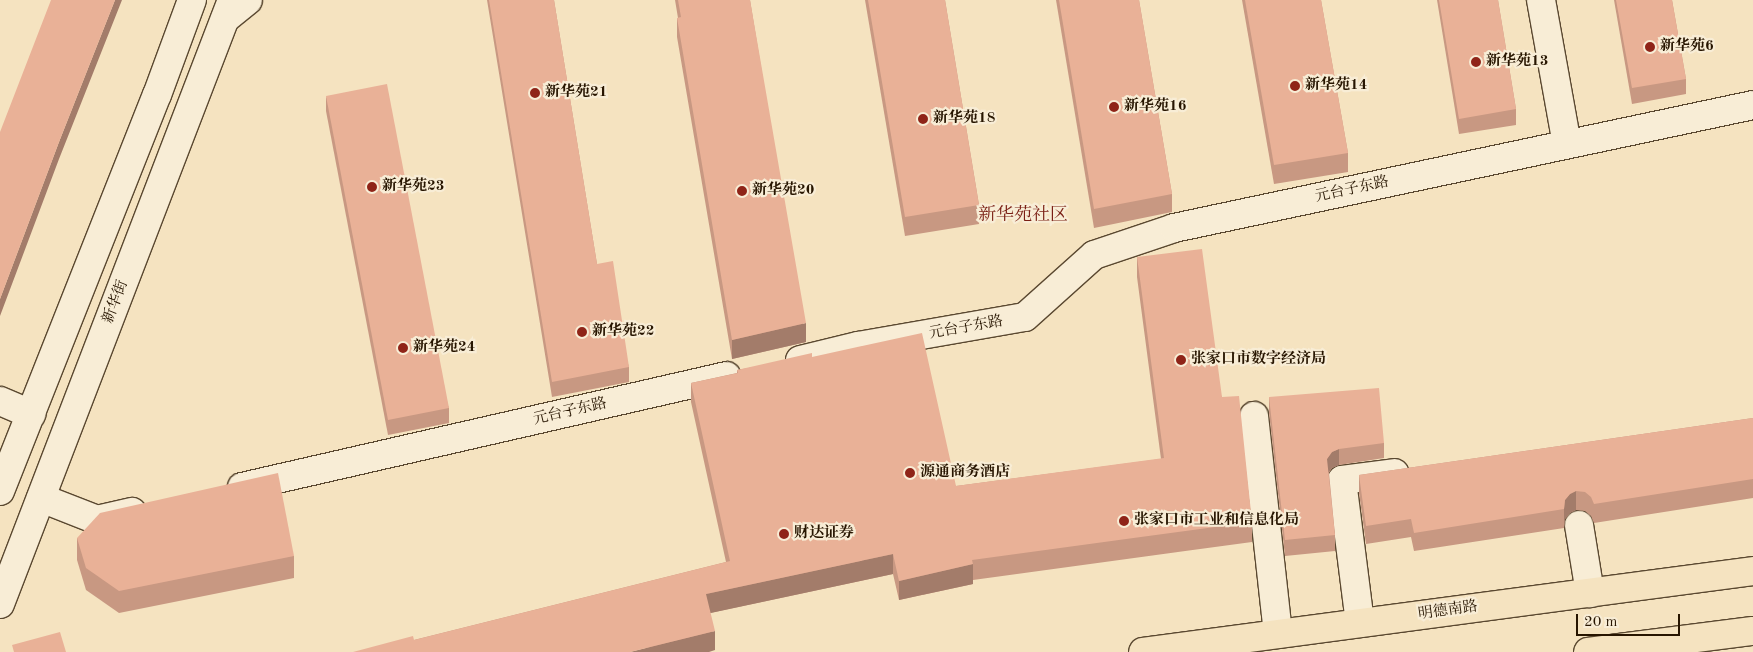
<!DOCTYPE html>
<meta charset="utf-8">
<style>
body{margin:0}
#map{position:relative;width:1753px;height:652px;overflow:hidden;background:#f5e3c0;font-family:"Old Standard TT","Noto Serif SC",serif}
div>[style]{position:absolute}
.roads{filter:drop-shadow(1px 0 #5a4830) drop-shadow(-1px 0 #5a4830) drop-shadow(0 1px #5a4830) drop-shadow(0 -1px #5a4830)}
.minor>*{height:28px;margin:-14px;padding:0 14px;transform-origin:14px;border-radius:14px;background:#f8edd6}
.tertiary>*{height:28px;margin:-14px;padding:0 14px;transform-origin:14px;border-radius:14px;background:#f8edd6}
.secondary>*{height:28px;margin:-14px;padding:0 14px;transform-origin:14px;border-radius:14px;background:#f8edd6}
.primary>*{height:28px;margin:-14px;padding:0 14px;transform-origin:14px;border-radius:14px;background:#f5e3c0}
.wall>*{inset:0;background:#c89882}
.shaded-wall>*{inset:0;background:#a37c6a}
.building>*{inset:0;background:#e9b197}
.dots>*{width:14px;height:14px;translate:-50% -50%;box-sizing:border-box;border:2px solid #f8edd6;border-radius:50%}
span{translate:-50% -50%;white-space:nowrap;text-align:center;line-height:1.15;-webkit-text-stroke:4.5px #f8edd6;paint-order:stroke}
.poi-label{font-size:15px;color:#271500;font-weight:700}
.left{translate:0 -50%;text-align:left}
.street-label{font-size:15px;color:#271500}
.quarter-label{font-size:18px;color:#7a1f14}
.scale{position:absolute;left:1576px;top:614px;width:104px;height:22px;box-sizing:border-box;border:2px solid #271500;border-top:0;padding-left:6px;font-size:15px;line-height:18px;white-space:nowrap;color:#271500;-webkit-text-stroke:4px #f8edd6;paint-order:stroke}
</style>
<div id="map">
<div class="roads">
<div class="minor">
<div style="left:1541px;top:0;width:146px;rotate:79.8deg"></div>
<div style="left:0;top:401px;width:34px;rotate:23deg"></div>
<div style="left:1254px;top:416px;width:219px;rotate:83.7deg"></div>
<div style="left:1579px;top:525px;width:69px;rotate:80.8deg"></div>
<div style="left:1360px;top:623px;width:144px;rotate:-97.2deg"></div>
<div style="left:1342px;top:480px;width:53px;rotate:-7.5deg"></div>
</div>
<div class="tertiary">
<div style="left:226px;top:18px;width:28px;rotate:-39deg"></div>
<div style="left:800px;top:360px;width:60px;rotate:-13.6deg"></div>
<div style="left:858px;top:346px;width:169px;rotate:-9.9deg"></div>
<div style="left:1025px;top:317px;width:93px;rotate:-41.9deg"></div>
<div style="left:1094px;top:255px;width:84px;rotate:-18.6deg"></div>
<div style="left:1174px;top:228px;width:592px;rotate:-11.99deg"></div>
<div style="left:242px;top:487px;width:497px;rotate:-12.9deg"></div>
<div style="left:41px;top:498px;width:60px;rotate:21.4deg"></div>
<div style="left:97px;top:520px;width:36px;rotate:-13deg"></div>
</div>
<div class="secondary">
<div style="left:0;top:491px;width:426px;rotate:-68.4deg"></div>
<div style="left:157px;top:95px;width:101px;rotate:-69.8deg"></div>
<div style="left:0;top:604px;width:647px;rotate:-68.99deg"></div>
</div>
<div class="primary">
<div style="left:1143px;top:652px;width:615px;rotate:-7.56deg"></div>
<div style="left:1588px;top:652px;width:166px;rotate:-7.3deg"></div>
</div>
</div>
<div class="wall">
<div style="clip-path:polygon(487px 0,554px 0,597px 264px,629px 367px,629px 382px,552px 397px)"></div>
<div style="clip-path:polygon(675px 0,750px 0,806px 342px,732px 359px,677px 37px,677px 18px,678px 18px)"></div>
<div style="clip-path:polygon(865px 0,945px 0,979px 205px,979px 224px,905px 236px)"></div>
<div style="clip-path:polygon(1056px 0,1139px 0,1172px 194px,1172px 212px,1094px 228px)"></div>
<div style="clip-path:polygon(1242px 0,1321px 0,1348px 153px,1348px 172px,1274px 184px)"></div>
<div style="clip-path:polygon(1437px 0,1498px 0,1516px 109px,1516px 125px,1459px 134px)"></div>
<div style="clip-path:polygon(1614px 0,1672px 0,1686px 79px,1686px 94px,1632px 104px)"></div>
<div style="clip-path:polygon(326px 96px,449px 408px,449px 423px,388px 435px,326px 111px)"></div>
<div style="clip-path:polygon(1137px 257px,1222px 397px,1252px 522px,1252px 542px,973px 580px,973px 584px,899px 600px,893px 574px,710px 613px,715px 650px,414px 640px,726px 562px,691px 402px,691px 383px,737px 373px,737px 370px,812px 357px,956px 486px,1161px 459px,1137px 277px)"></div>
<div style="clip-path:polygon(1269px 397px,1384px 443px,1384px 458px,1339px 465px,1332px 468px,1329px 473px,1335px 535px,1335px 551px,1285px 556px,1269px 413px)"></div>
<div style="clip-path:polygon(1753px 418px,1753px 498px,1594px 523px,1591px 516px,1585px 511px,1576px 510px,1570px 513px,1565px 519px,1564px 528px,1414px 551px,1411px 537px,1366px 544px,1359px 493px,1359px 475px)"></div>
<div style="clip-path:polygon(77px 538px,294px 556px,294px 578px,119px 613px,86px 590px,77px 560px)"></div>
</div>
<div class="shaded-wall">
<div style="clip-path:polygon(115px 0,122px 0,59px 159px,0 316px,0 299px,59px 142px)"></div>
<div style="clip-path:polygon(806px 323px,806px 342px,732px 359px,732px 340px)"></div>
<div style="clip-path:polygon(1339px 449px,1339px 465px,1332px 468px,1327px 474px,1327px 459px,1332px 452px)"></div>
<div style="clip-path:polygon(1576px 491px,1576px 510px,1570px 513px,1565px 519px,1564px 528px,1564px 509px,1565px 500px,1570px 494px)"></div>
<div style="clip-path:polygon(893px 554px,893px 574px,706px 614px,706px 594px)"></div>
<div style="clip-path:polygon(973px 564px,973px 584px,899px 600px,899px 581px)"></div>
<div style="clip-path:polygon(715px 631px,715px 650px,709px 652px,630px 652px)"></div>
</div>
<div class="building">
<div style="clip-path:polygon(51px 0,115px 0,59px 142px,0 299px,0 132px)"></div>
<div style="clip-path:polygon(489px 0,554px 0,597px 264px,613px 261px,629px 367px,552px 382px)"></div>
<div style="clip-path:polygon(678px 0,750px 0,806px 323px,732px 340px,677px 18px,681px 17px)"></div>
<div style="clip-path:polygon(868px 0,945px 0,979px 205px,905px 217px)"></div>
<div style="clip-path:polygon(1059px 0,1139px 0,1172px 194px,1094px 209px)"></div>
<div style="clip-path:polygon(1245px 0,1321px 0,1348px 153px,1274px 165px)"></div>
<div style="clip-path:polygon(1439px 0,1498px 0,1516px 109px,1459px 119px)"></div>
<div style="clip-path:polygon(1616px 0,1672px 0,1686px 79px,1632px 88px)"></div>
<div style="clip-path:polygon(387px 84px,449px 408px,388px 420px,326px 96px)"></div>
<div style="clip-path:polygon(1202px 249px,1222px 397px,1239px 396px,1252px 522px,972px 560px,973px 564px,899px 581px,893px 554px,706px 594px,715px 631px,630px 652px,353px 652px,413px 636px,414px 640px,730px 561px,691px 383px,738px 373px,737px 370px,812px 353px,812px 357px,922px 333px,956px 486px,1164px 458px,1137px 257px)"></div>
<div style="clip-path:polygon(1379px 388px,1384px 443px,1339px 449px,1332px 452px,1327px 459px,1335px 535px,1285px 540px,1269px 397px)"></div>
<div style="clip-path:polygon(1753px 418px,1753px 479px,1594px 504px,1591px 497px,1585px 492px,1576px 491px,1570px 494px,1565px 500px,1564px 509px,1414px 533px,1411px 519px,1366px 526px,1359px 475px)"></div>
<div style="clip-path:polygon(278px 473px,294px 556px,119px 591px,86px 568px,77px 538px,100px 513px)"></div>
<div style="clip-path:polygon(60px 632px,66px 652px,14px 652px,12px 645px)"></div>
</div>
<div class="dots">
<div style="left:1650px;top:47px;background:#8f2418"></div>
<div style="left:1476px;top:62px;background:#8f2418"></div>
<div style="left:1295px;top:86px;background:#8f2418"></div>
<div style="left:535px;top:93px;background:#8f2418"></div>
<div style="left:1114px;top:107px;background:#8f2418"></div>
<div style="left:923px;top:119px;background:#8f2418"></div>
<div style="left:372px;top:187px;background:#8f2418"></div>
<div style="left:742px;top:191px;background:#8f2418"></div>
<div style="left:582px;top:332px;background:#8f2418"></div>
<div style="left:403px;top:348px;background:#8f2418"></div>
<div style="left:1181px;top:360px;background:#8f2418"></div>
<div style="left:910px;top:473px;background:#8f2418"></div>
<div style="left:1124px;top:521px;background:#8f2418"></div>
<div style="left:784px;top:534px;background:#8f2418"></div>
</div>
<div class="poi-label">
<span class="left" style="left:1660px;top:47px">新华苑6</span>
<span class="left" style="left:1486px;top:62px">新华苑13</span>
<span class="left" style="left:1305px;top:86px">新华苑14</span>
<span class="left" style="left:545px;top:93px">新华苑21</span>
<span class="left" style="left:1124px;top:107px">新华苑16</span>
<span class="left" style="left:933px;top:119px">新华苑18</span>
<span class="left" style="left:382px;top:187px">新华苑23</span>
<span class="left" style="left:752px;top:191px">新华苑20</span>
<span class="left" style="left:592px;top:332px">新华苑22</span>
<span class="left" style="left:413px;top:348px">新华苑24</span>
<span class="left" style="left:1191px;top:360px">张家口市数字经济局</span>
<span class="left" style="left:920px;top:473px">源通商务酒店</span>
<span class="left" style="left:1134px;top:521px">张家口市工业和信息化局</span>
<span class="left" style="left:794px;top:534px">财达证券</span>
</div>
<div class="street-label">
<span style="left:1352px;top:190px;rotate:-12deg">元台子东路</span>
<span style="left:116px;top:302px;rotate:-69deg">新华街</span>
<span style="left:966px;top:328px;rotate:-10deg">元台子东路</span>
<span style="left:570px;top:412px;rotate:-13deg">元台子东路</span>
<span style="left:1448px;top:611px;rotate:-8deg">明德南路</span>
</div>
<div class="quarter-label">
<span style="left:1023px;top:215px">新华苑社区</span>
</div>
<div class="scale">20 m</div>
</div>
